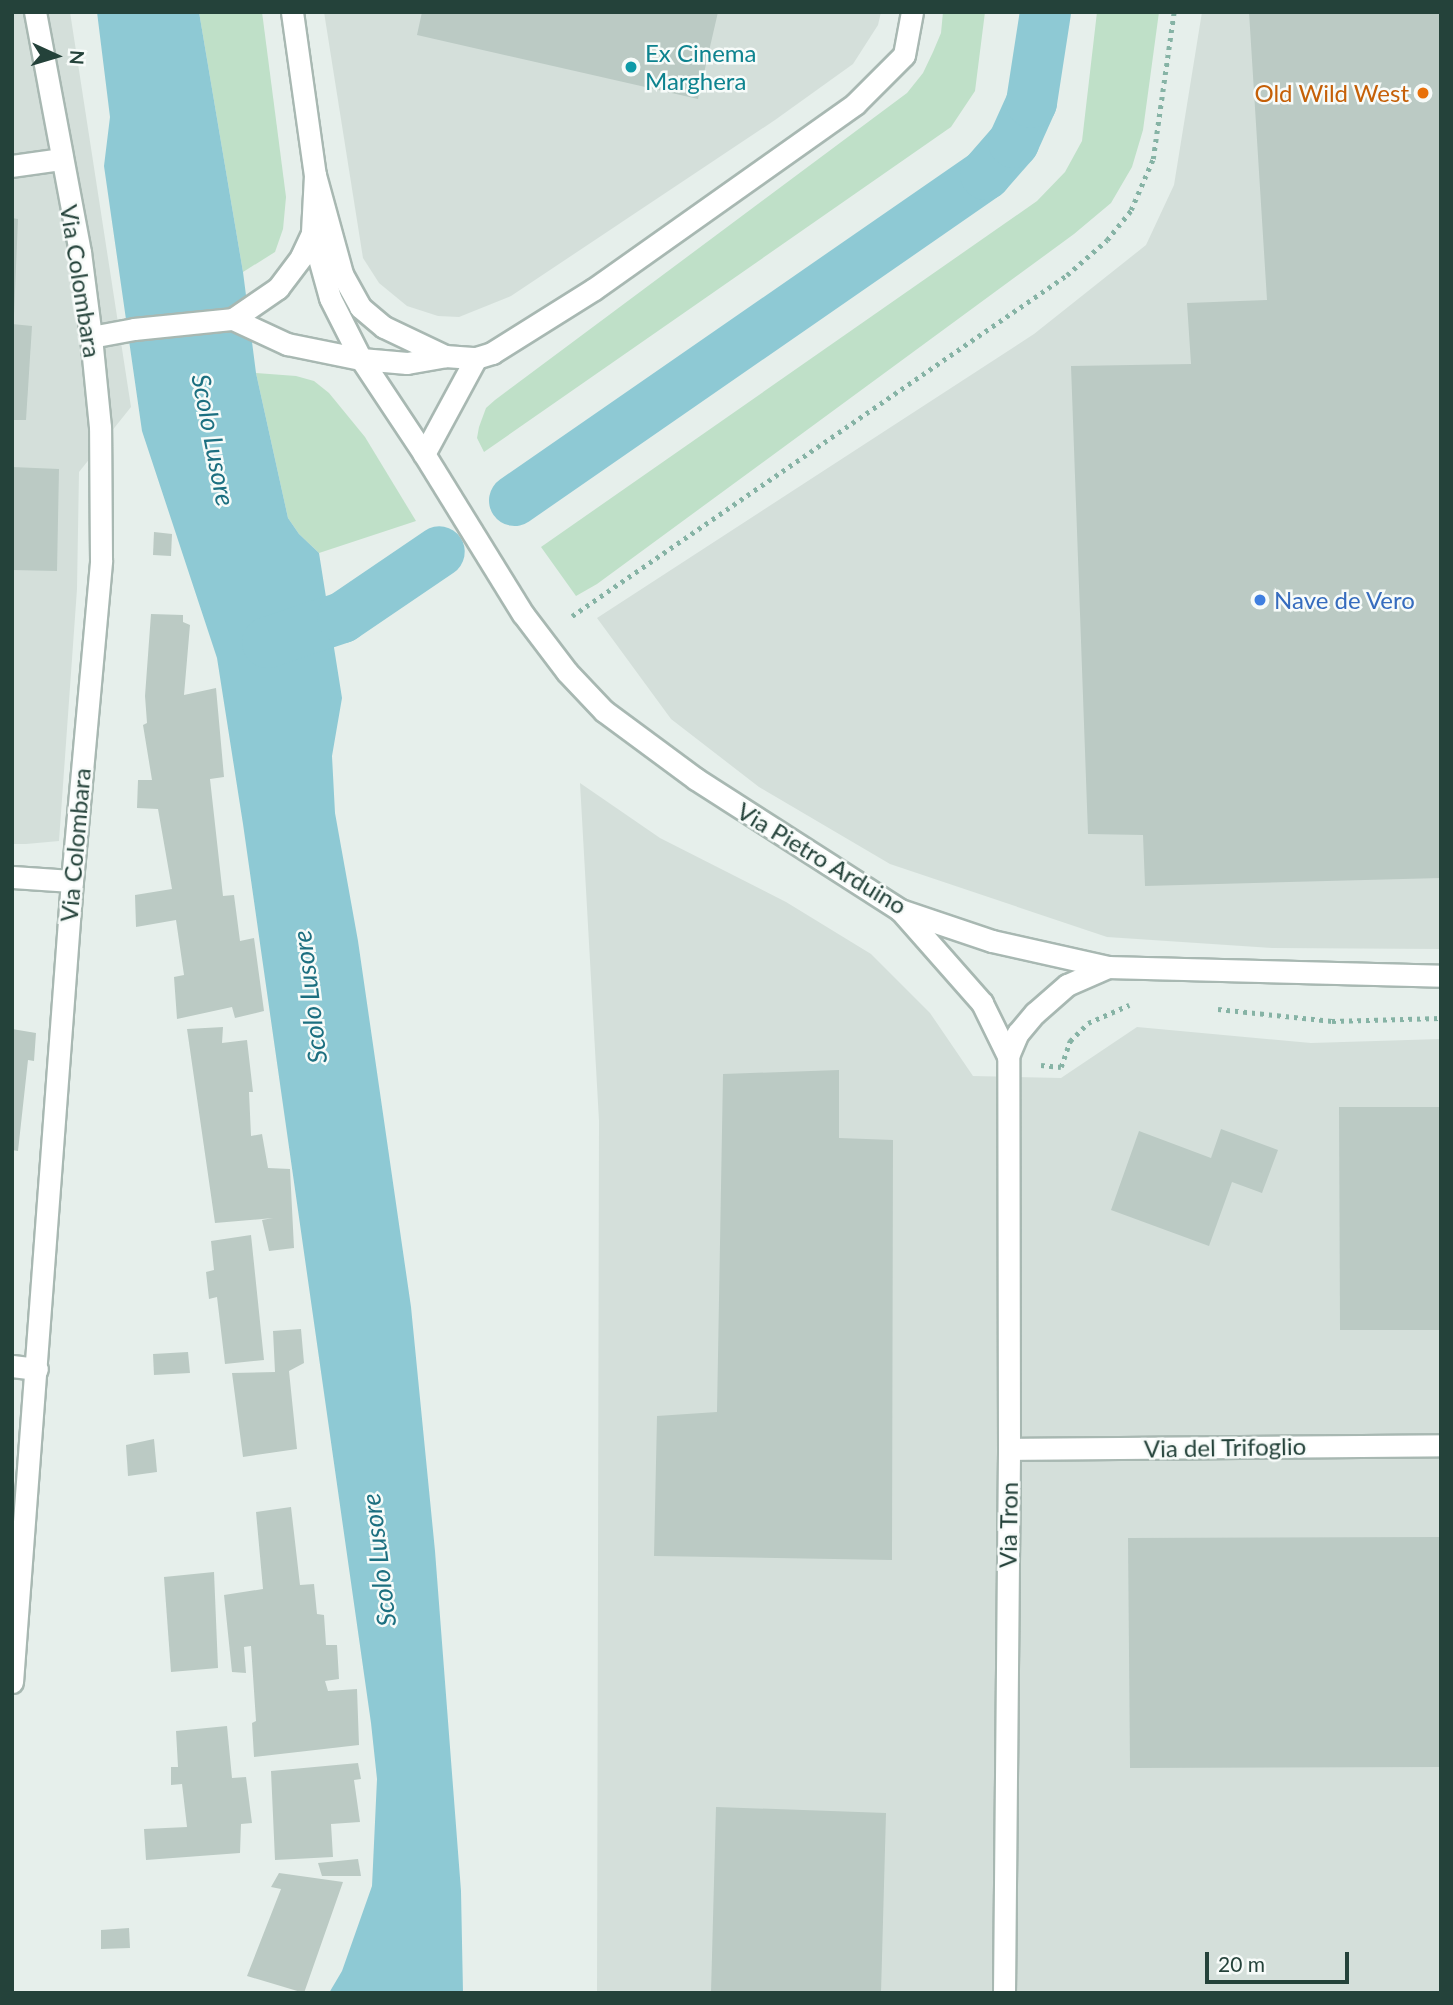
<!DOCTYPE html>
<style>
body{margin:0}
#map{position:relative;width:1453px;height:2005px;overflow:hidden;background:#e6efeb;font-family:Lato,sans-serif}
div>[style]{position:absolute}
.built>*{inset:0;background:#d4dfda}
.green>*{inset:0;background:#bfe0c8}
.water>*{inset:0;background:#8ec9d4}
.canal>*{height:51px;margin:-25.5px;padding:0 25.5px;transform-origin:25.5px;border-radius:25.5px;background:#8ec9d4}
.building>*{inset:0;background:#bbcac4}
.path>*{height:4.5px;margin-top:-2.25px;transform-origin:0;background:repeating-linear-gradient(90deg,#86b3a5 0 3.5px,transparent 0 8.5px)}
.roads{filter:drop-shadow(2px 0 #a8b8b2) drop-shadow(-2px 0 #a8b8b2) drop-shadow(0 2px #a8b8b2) drop-shadow(0 -2px #a8b8b2)}
.service>*{height:21px;margin:-10.5px;padding:0 10.5px;transform-origin:10.5px;border-radius:10.5px;background:#fff}
.minor>*{height:21px;margin:-10.5px;padding:0 10.5px;transform-origin:10.5px;border-radius:10.5px;background:#fff}
.dots>*{width:19px;height:19px;translate:-50% -50%;box-sizing:border-box;border:4px solid #f7fbf9;border-radius:50%}
span{translate:-50% -50%;white-space:nowrap;text-align:center;line-height:1.15;-webkit-text-stroke:5px #f7fbf9;paint-order:stroke}
.culture-label{font-size:24px;color:#0d838f}
.left{translate:0 -50%;text-align:left}
.food-label{font-size:24px;color:#c56008}
.right{translate:-100% -50%;text-align:right}
.street-label{font-size:24px;color:#24423a}
.shop-label{font-size:24px;color:#366cbe}
.water-label{font-size:26px;color:#1c6f80;font-style:italic}
.frame{position:absolute;inset:0;border:14px solid #24423a;pointer-events:none}
.north{position:absolute;left:21px;top:21px;width:70px;height:70px;-webkit-text-stroke:5px #f7fbf9;paint-order:stroke;rotate:94deg;font-size:19px;font-weight:700;line-height:28px;text-align:center;color:#24423a}
.north::after{content:'';display:block;margin:auto;width:24px;height:32px;background:#24423a;clip-path:polygon(50% 0,100% 100%,50% 72%,0 100%)}
.scale{position:absolute;left:1205px;top:1952px;width:144px;height:32px;box-sizing:border-box;border:4px solid #24423a;border-top:0;padding-left:9px;font-size:21px;line-height:24px;white-space:nowrap;color:#24423a;-webkit-text-stroke:5px #f7fbf9;paint-order:stroke}
</style>
<div id="map">
<div class="built">
<div style="clip-path:polygon(12px 12px,70px 12px,131px 407px,79px 472px,77px 589px,59px 841px,26px 844px,12px 844px)"></div>
<div style="clip-path:polygon(324px 12px,881px 12px,878px 25px,853px 64px,775px 120px,511px 296px,459px 317px,438px 316px,407px 306px,379px 283px,363px 258px)"></div>
<div style="clip-path:polygon(1202px 12px,1441px 12px,1441px 949px,1272px 948px,1107px 937px,890px 864px,759px 787px,671px 719px,597px 618px,1034px 334px,1146px 245px,1174px 185px)"></div>
<div style="clip-path:polygon(580px 783px,660px 838px,786px 902px,871px 954px,930px 1013px,973px 1076px,1061px 1078px,1137px 1027px,1311px 1043px,1441px 1039px,1441px 1993px,597px 1993px,599px 1121px)"></div>
</div>
<div class="green">
<div style="clip-path:polygon(199px 12px,262px 12px,286px 197px,283px 229px,275px 252px,243px 272px)"></div>
<div style="clip-path:polygon(943px 12px,985px 12px,975px 91px,951px 127px,484px 452px,477px 438px,479px 427px,486px 408px,495px 400px,907px 93px,923px 73px,933px 52px,941px 33px)"></div>
<div style="clip-path:polygon(1097px 12px,1159px 12px,1143px 130px,1132px 167px,1111px 203px,1074px 234px,597px 584px,576px 596px,541px 547px,1037px 201px,1065px 172px,1082px 141px)"></div>
<div style="clip-path:polygon(256px 373px,296px 376px,314px 381px,329px 393px,365px 437px,416px 521px,319px 553px,299px 534px,288px 518px)"></div>
</div>
<div class="water">
<div style="clip-path:polygon(97px 12px,199px 12px,243px 272px,256px 373px,288px 518px,299px 534px,319px 553px,342px 698px,332px 756px,335px 813px,358px 941px,411px 1307px,435px 1551px,461px 1891px,463px 1993px,329px 1993px,342px 1971px,372px 1886px,377px 1779px,371px 1723px,243px 824px,217px 658px,142px 431px,104px 166px,110px 117px)"></div>
</div>
<div class="canal">
<div style="left:514px;top:500px;width:573px;rotate:-34.69deg"></div>
<div style="left:985px;top:174px;width:43px;rotate:-48.8deg"></div>
<div style="left:1013px;top:142px;width:44px;rotate:-65.8deg"></div>
<div style="left:1031px;top:102px;width:91px;rotate:-81.2deg"></div>
<div style="left:267px;top:642px;width:79px;rotate:-18.4deg"></div>
<div style="left:342px;top:617px;width:117px;rotate:-34.2deg"></div>
</div>
<div class="building">
<div style="clip-path:polygon(422px 12px,718px 12px,698px 99px,417px 35px)"></div>
<div style="clip-path:polygon(1249px 12px,1441px 12px,1441px 878px,1145px 886px,1143px 835px,1088px 834px,1071px 366px,1191px 364px,1187px 303px,1267px 300px)"></div>
<div style="clip-path:polygon(12px 218px,18px 219px,14px 315px,12px 315px)"></div>
<div style="clip-path:polygon(12px 324px,32px 326px,26px 420px,12px 420px)"></div>
<div style="clip-path:polygon(12px 467px,59px 469px,57px 571px,12px 570px)"></div>
<div style="clip-path:polygon(154px 532px,172px 534px,171px 556px,153px 555px)"></div>
<div style="clip-path:polygon(151px 614px,183px 615px,183px 622px,190px 625px,184px 695px,216px 688px,224px 777px,210px 779px,223px 896px,234px 895px,240px 941px,254px 938px,264px 1011px,235px 1018px,232px 1007px,177px 1019px,174px 977px,184px 975px,176px 920px,136px 927px,135px 895px,172px 889px,158px 809px,137px 808px,138px 780px,152px 780px,143px 725px,147px 723px,145px 696px)"></div>
<div style="clip-path:polygon(223px 1027px,222px 1043px,247px 1040px,253px 1092px,249px 1092px,251px 1136px,262px 1134px,268px 1168px,290px 1169px,294px 1248px,269px 1251px,262px 1220px,273px 1218px,215px 1223px,187px 1029px)"></div>
<div style="clip-path:polygon(12px 1029px,36px 1033px,34px 1061px,28px 1060px,18px 1151px,12px 1150px)"></div>
<div style="clip-path:polygon(839px 1070px,839px 1138px,893px 1140px,892px 1560px,654px 1556px,657px 1416px,717px 1412px,723px 1074px)"></div>
<div style="clip-path:polygon(1339px 1107px,1441px 1107px,1441px 1330px,1340px 1330px)"></div>
<div style="clip-path:polygon(1221px 1129px,1278px 1150px,1262px 1193px,1232px 1182px,1209px 1246px,1111px 1210px,1139px 1131px,1211px 1158px)"></div>
<div style="clip-path:polygon(251px 1235px,264px 1360px,225px 1364px,217px 1297px,209px 1299px,206px 1272px,214px 1270px,211px 1241px)"></div>
<div style="clip-path:polygon(301px 1329px,304px 1363px,289px 1371px,297px 1449px,243px 1457px,232px 1373px,275px 1372px,273px 1331px)"></div>
<div style="clip-path:polygon(188px 1352px,190px 1373px,154px 1375px,153px 1354px)"></div>
<div style="clip-path:polygon(154px 1439px,157px 1472px,128px 1476px,126px 1445px)"></div>
<div style="clip-path:polygon(291px 1507px,300px 1585px,314px 1584px,317px 1614px,324px 1615px,326px 1645px,337px 1645px,339px 1679px,325px 1681px,328px 1691px,357px 1689px,359px 1745px,254px 1757px,252px 1723px,256px 1721px,251px 1646px,244px 1647px,246px 1673px,232px 1672px,224px 1595px,263px 1589px,256px 1512px)"></div>
<div style="clip-path:polygon(1440px 1537px,1441px 1767px,1130px 1768px,1128px 1538px)"></div>
<div style="clip-path:polygon(214px 1572px,218px 1668px,171px 1672px,164px 1577px)"></div>
<div style="clip-path:polygon(227px 1726px,232px 1778px,246px 1777px,252px 1823px,241px 1824px,240px 1853px,146px 1860px,144px 1829px,187px 1827px,182px 1784px,171px 1785px,171px 1767px,178px 1767px,176px 1731px)"></div>
<div style="clip-path:polygon(358px 1763px,361px 1779px,354px 1780px,360px 1822px,331px 1824px,333px 1857px,275px 1860px,271px 1771px)"></div>
<div style="clip-path:polygon(716px 1807px,886px 1813px,881px 1993px,711px 1993px)"></div>
<div style="clip-path:polygon(358px 1859px,361px 1876px,322px 1876px,318px 1863px)"></div>
<div style="clip-path:polygon(279px 1873px,343px 1882px,304px 1993px,247px 1976px,281px 1889px,271px 1887px)"></div>
<div style="clip-path:polygon(129px 1928px,130px 1948px,101px 1949px,101px 1930px)"></div>
</div>
<div class="path">
<div style="left:572px;top:616px;width:601px;rotate:-34.56deg"></div>
<div style="left:1067px;top:275px;width:53px;rotate:-41.2deg"></div>
<div style="left:1107px;top:240px;width:38px;rotate:-51deg"></div>
<div style="left:1131px;top:210px;width:56px;rotate:-66.7deg"></div>
<div style="left:1153px;top:159px;width:148px;rotate:-81.9deg"></div>
<div style="left:1218px;top:1009px;width:115px;rotate:6deg"></div>
<div style="left:1332px;top:1021px;width:109px;rotate:-1.6deg"></div>
<div style="left:1041px;top:1065px;width:20px;rotate:6deg"></div>
<div style="left:1061px;top:1067px;width:28px;rotate:-71deg"></div>
<div style="left:1070px;top:1041px;width:25px;rotate:-45deg"></div>
<div style="left:1088px;top:1023px;width:45px;rotate:-23.7deg"></div>
</div>
<div class="roads">
<div class="service">
<div style="left:12px;top:166px;width:49px;rotate:-8.1deg"></div>
</div>
<div class="minor">
<div style="left:292px;top:12px;width:165px;rotate:82deg"></div>
<div style="left:315px;top:175px;width:103px;rotate:74.7deg"></div>
<div style="left:342px;top:274px;width:38px;rotate:61deg"></div>
<div style="left:360px;top:307px;width:31px;rotate:40deg"></div>
<div style="left:384px;top:327px;width:68px;rotate:25.4deg"></div>
<div style="left:315px;top:175px;width:58px;rotate:93deg"></div>
<div style="left:312px;top:233px;width:67px;rotate:74.5deg"></div>
<div style="left:330px;top:298px;width:68px;rotate:63.1deg"></div>
<div style="left:361px;top:359px;width:114px;rotate:56.4deg"></div>
<div style="left:424px;top:454px;width:188px;rotate:58.3deg"></div>
<div style="left:523px;top:614px;width:73px;rotate:52.8deg"></div>
<div style="left:567px;top:672px;width:54px;rotate:46.5deg"></div>
<div style="left:604px;top:711px;width:114px;rotate:36.5deg"></div>
<div style="left:696px;top:779px;width:242px;rotate:32.7deg"></div>
<div style="left:900px;top:910px;width:97px;rotate:18.6deg"></div>
<div style="left:992px;top:941px;width:119px;rotate:12.6deg"></div>
<div style="left:1108px;top:967px;width:333px;rotate:1.5deg"></div>
<div style="left:233px;top:319px;width:60px;rotate:24.8deg"></div>
<div style="left:287px;top:344px;width:76px;rotate:11.5deg"></div>
<div style="left:361px;top:359px;width:46px;rotate:5deg"></div>
<div style="left:407px;top:363px;width:39px;rotate:-10deg"></div>
<div style="left:445px;top:356px;width:31px;rotate:4deg"></div>
<div style="left:476px;top:358px;width:17px;rotate:-17deg"></div>
<div style="left:492px;top:353px;width:120px;rotate:-32.1deg"></div>
<div style="left:594px;top:289px;width:320px;rotate:-35.3deg"></div>
<div style="left:855px;top:104px;width:69px;rotate:-45deg"></div>
<div style="left:904px;top:55px;width:44px;rotate:-79.5deg"></div>
<div style="left:91px;top:337px;width:44px;rotate:-10.5deg"></div>
<div style="left:134px;top:329px;width:100px;rotate:-5.8deg"></div>
<div style="left:233px;top:319px;width:55px;rotate:-34.6deg"></div>
<div style="left:278px;top:288px;width:39px;rotate:-53deg"></div>
<div style="left:301px;top:257px;width:26px;rotate:-65deg"></div>
<div style="left:424px;top:454px;width:109px;rotate:-61.6deg"></div>
<div style="left:12px;top:877px;width:60px;rotate:3.8deg"></div>
<div style="left:901px;top:911px;width:123px;rotate:48.6deg"></div>
<div style="left:982px;top:1003px;width:59px;rotate:63.9deg"></div>
<div style="left:12px;top:1366px;width:25px;rotate:7deg"></div>
<div style="left:1009px;top:1449px;width:432px;rotate:-0.5deg"></div>
<div style="left:12px;top:1682px;width:803px;rotate:-85.72deg"></div>
<div style="left:72px;top:881px;width:322px;rotate:-84.8deg"></div>
<div style="left:101px;top:560px;width:133px;rotate:-90.4deg"></div>
<div style="left:100px;top:427px;width:90px;rotate:-95.7deg"></div>
<div style="left:91px;top:337px;width:86px;rotate:-97.4deg"></div>
<div style="left:80px;top:252px;width:244px;rotate:-100.6deg"></div>
<div style="left:1004px;top:1993px;width:544px;rotate:-89.47deg"></div>
<div style="left:1009px;top:1449px;width:393px;rotate:-90.1deg"></div>
<div style="left:1008px;top:1056px;width:25px;rotate:-67deg"></div>
<div style="left:1018px;top:1033px;width:26px;rotate:-50deg"></div>
<div style="left:1035px;top:1013px;width:43px;rotate:-41.2deg"></div>
<div style="left:1067px;top:985px;width:45px;rotate:-23.7deg"></div>
</div>
</div>
<div class="dots">
<div style="left:631px;top:67px;background:#0f9aa8"></div>
<div style="left:1423px;top:93px;background:#e8710a"></div>
<div style="left:1260px;top:600px;background:#3f7fe0"></div>
</div>
<div class="culture-label">
<span class="left" style="left:645px;top:67px">Ex Cinema<br>Marghera</span>
</div>
<div class="food-label">
<span class="right" style="left:1409px;top:93px">Old Wild West</span>
</div>
<div class="street-label">
<span style="left:81px;top:281px;rotate:81deg">Via Colombara</span>
<span style="left:75px;top:845px;rotate:-85deg">Via Colombara</span>
<span style="left:822px;top:858px;rotate:31deg">Via Pietro Arduino</span>
<span style="left:1225px;top:1447px;rotate:-1deg">Via del Trifoglio</span>
<span style="left:1008px;top:1525px;rotate:-89deg">Via Tron</span>
</div>
<div class="shop-label">
<span class="left" style="left:1274px;top:600px">Nave de Vero</span>
</div>
<div class="water-label">
<span style="left:213px;top:440px;rotate:79deg">Scolo Lusore</span>
<span style="left:310px;top:997px;rotate:-97deg">Scolo Lusore</span>
<span style="left:379px;top:1560px;rotate:-97deg">Scolo Lusore</span>
</div>
<div class="frame"></div>
<div class="north">N</div>
<div class="scale">20 m</div>
</div>
